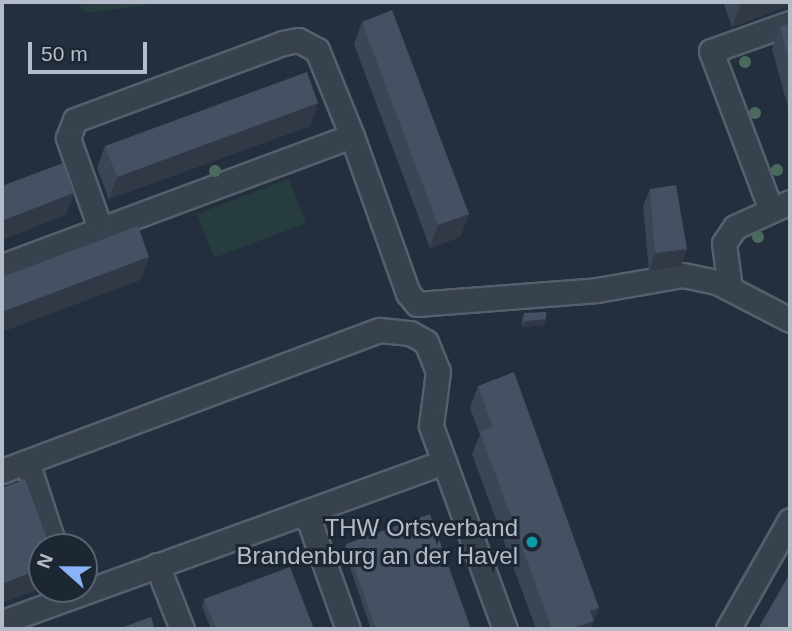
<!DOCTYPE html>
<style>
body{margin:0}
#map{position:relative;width:792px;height:631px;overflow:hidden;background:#242f3e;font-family:Arial,sans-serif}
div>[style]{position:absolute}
.green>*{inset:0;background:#263c3f}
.roads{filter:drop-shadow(2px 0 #565f6c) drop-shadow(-2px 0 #565f6c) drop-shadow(0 2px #565f6c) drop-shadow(0 -2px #565f6c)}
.minor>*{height:23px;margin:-11.5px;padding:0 11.5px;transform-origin:11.5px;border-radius:11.5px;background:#38414e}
.trees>*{width:12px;height:12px;margin:-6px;border-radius:50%;background:#4b6a5d}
.wall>*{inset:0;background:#3b4654}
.shaded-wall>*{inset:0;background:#303945}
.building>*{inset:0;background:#455162}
.dots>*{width:19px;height:19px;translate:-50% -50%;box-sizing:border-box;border:4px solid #1d2633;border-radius:50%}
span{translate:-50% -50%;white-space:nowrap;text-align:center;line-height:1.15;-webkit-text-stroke:6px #1d2633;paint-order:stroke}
.poi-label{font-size:24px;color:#b4bcc9}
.right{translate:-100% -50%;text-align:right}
.frame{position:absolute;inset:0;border:4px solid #b4bcc9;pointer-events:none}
.north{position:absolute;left:28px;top:533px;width:70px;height:70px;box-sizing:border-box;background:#1d2633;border:2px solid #59626f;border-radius:50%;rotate:291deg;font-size:19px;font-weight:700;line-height:28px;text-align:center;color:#b4bcc9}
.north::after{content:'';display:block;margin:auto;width:24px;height:32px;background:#8ab4f8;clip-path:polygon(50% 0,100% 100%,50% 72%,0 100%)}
.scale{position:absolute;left:28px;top:42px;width:119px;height:32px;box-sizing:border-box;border:4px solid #b4bcc9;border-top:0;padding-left:9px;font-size:21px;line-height:24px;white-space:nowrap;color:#b4bcc9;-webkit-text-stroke:5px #1d2633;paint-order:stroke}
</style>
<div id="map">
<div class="green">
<div style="clip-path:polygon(78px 2px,169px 2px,85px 13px)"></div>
<div style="clip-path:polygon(289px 179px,306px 223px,214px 258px,197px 214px)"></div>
</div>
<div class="roads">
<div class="minor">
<div style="left:352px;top:136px;width:167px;rotate:70.4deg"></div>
<div style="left:408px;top:293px;width:14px;rotate:51deg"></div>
<div style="left:417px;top:304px;width:181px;rotate:-4.4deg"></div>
<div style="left:597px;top:290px;width:87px;rotate:-9.9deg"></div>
<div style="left:683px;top:275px;width:35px;rotate:12deg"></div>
<div style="left:717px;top:282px;width:82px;rotate:27.5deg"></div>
<div style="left:771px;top:210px;width:170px;rotate:-110.7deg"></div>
<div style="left:711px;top:51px;width:84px;rotate:-19.5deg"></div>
<div style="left:2px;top:266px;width:373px;rotate:-20.4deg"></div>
<div style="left:352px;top:136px;width:93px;rotate:-112.1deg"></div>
<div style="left:317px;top:50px;width:21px;rotate:-152deg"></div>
<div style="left:298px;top:40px;width:15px;rotate:169deg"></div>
<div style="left:283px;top:43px;width:222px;rotate:159.7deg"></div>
<div style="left:75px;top:120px;width:19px;rotate:111deg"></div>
<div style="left:68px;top:138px;width:96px;rotate:70.4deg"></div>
<div style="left:730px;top:289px;width:46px;rotate:-97.4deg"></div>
<div style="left:724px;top:243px;width:19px;rotate:-55deg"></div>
<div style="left:735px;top:227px;width:60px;rotate:-24.4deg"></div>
<div style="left:27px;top:462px;width:89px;rotate:71.8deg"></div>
<div style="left:2px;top:471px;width:403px;rotate:-20.5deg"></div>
<div style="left:380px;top:330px;width:30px;rotate:6deg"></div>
<div style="left:410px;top:333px;width:18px;rotate:29deg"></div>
<div style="left:426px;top:342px;width:31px;rotate:68deg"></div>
<div style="left:438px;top:371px;width:55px;rotate:97.3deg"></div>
<div style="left:431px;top:426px;width:216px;rotate:70deg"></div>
<div style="left:306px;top:512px;width:124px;rotate:70.3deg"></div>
<div style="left:157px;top:565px;width:69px;rotate:68.7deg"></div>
<div style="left:2px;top:622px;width:469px;rotate:-19.9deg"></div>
<div style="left:728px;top:629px;width:125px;rotate:-60.4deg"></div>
</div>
</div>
<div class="trees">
<div style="left:745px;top:62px"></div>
<div style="left:755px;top:113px"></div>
<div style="left:777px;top:170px"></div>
<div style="left:215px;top:171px"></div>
<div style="left:758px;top:237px"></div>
</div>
<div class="wall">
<div style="clip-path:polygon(723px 2px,789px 2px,788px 6px,732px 27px)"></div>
<div style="clip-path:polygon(362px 22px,469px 214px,460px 237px,430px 248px,354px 44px)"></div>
<div style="clip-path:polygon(790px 23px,790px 115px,772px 49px,780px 27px)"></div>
<div style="clip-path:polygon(318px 103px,310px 126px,109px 199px,97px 168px,105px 146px)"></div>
<div style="clip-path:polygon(650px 189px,687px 249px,681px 266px,649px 271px,643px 206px)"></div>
<div style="clip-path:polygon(524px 313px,546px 319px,544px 325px,522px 327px,522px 319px)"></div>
<div style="clip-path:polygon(478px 386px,591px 629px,536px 629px,472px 454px,480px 435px,470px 408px)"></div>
<div style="clip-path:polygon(346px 544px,471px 629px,371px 629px,344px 550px)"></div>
<div style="clip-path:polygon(204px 599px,314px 629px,211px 629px,202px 606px)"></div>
</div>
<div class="shaded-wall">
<div style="clip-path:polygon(748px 2px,789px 2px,788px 6px,732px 27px,741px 4px)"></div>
<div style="clip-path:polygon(318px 103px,310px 126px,109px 199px,117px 177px)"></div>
<div style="clip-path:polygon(74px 193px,66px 215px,2px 240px,2px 221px)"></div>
<div style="clip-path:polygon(469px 214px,460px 237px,430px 248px,438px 225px)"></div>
<div style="clip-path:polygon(687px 249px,681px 266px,649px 271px,655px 253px)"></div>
<div style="clip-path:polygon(149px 257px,141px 280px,2px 332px,2px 312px)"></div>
<div style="clip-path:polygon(546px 319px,544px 325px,522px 327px,525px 321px)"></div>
<div style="clip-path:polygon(42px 568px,42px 588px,2px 603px,2px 584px)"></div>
<div style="clip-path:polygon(599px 608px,591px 629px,570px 629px,590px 611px)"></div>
</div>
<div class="building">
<div style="clip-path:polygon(392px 10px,469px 214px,438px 225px,362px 22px)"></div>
<div style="clip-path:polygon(790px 23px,790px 66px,780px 27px)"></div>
<div style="clip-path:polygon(307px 72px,318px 103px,117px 177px,105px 146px)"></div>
<div style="clip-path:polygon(63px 163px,74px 193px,2px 221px,2px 186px)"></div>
<div style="clip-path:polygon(676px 185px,687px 249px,655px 253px,650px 189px)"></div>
<div style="clip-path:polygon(138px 226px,149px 257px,2px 312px,2px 277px)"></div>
<div style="clip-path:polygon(546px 312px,546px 319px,525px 321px,524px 313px)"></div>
<div style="clip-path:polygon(514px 372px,599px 608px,590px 611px,594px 621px,570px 629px,552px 629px,480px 432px,493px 427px,478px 386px)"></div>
<div style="clip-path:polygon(25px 479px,50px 547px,42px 547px,42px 568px,2px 584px,2px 488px)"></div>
<div style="clip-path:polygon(430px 514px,471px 629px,376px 629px,346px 544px)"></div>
<div style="clip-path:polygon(290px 567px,314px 629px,216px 629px,204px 599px)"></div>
<div style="clip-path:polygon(790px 573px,790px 629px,758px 629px)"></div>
<div style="clip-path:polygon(151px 617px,155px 629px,118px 629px)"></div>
</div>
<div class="dots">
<div style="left:532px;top:542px;background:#0f9aa8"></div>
</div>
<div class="poi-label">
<span class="right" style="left:518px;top:542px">THW Ortsverband<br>Brandenburg an der Havel</span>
</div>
<div class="frame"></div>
<div class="north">N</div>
<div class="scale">50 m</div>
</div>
